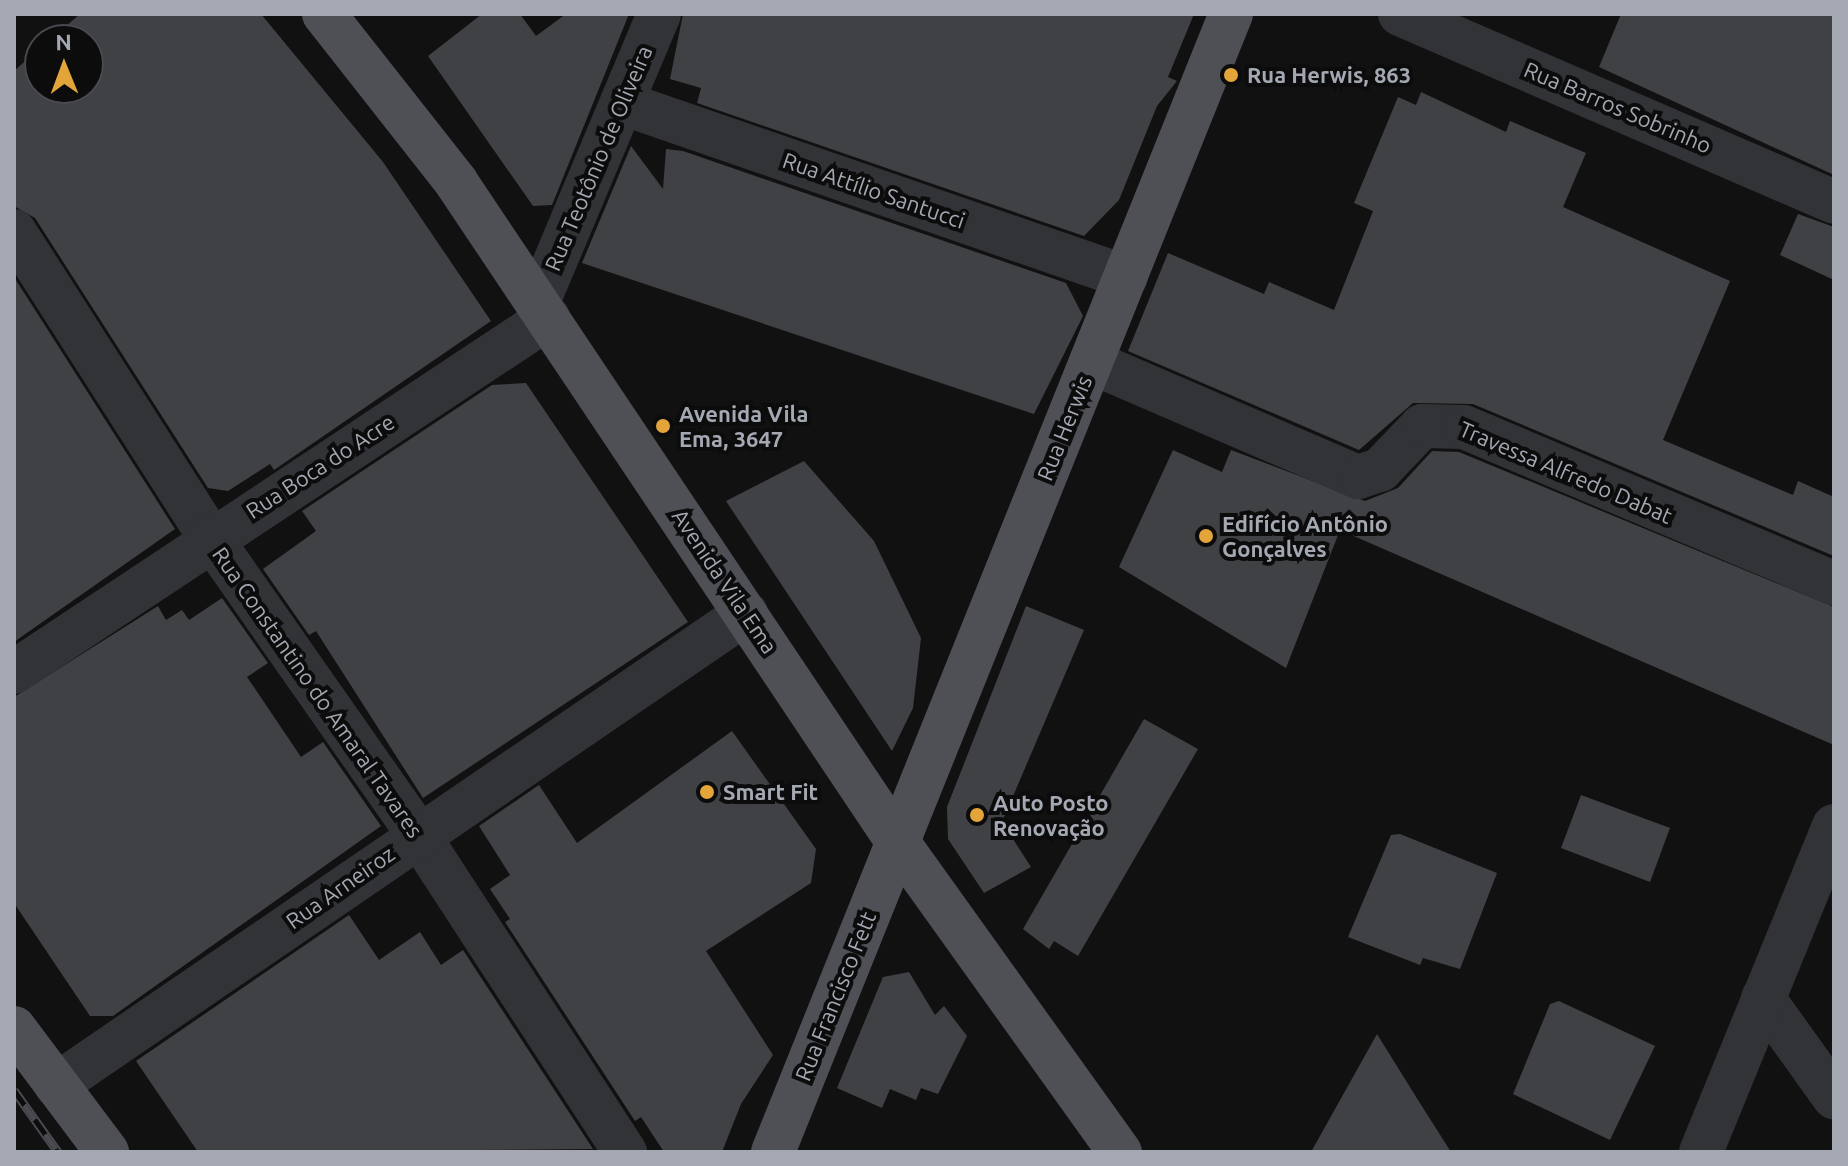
<!DOCTYPE html>
<meta charset="utf-8">
<style>
body{margin:0}
#map{position:relative;width:1848px;height:1166px;overflow:hidden;background:#111112;font-family:Ubuntu,sans-serif}
div>[style]{position:absolute}
.building>*{inset:0;background:#404145}
.minor>*{height:44px;margin:-22px;padding:0 22px;transform-origin:22px;border-radius:22px;background:#323337}
.major>*{height:44px;margin:-22px;padding:0 22px;transform-origin:22px;border-radius:22px;background:#4f5056}
.rail>*{height:9px;margin-top:-4.5px;transform-origin:0;background:repeating-linear-gradient(90deg,#0c0c0d 0 18px,#494b50 0 36px);box-sizing:border-box;border-block:2px solid #494b50}
.dots>*{width:22px;height:22px;translate:-50% -50%;box-sizing:border-box;border:4px solid #0c0c0d;border-radius:50%}
span{translate:-50% -50%;white-space:nowrap;text-align:center;line-height:1.15;-webkit-text-stroke:8px #0c0c0d;paint-order:stroke}
.poi-label{font-size:22px;color:#a3a8b2;font-weight:700}
.left{translate:0 -50%;text-align:left}
.street-label{font-size:22px;color:#a3a8b2}
.frame{position:absolute;inset:0;border:16px solid #a3a8b2;pointer-events:none}
.north{position:absolute;left:24px;top:24px;width:80px;height:80px;box-sizing:border-box;background:#0c0c0d;border:2px solid #484a4f;border-radius:50%;rotate:359deg;font-size:22px;font-weight:700;line-height:32px;text-align:center;color:#a3a8b2}
.north::after{content:'';display:block;margin:auto;width:28px;height:36px;background:#e3a539;clip-path:polygon(50% 0,100% 100%,50% 72%,0 100%)}
</style>
<div id="map">
<div class="building">
<div style="clip-path:polygon(80px 14px,261px 14px,383px 162px,491px 321px,274px 470px,270px 464px,228px 491px,208px 488px,35px 218px,14px 206px,14px 71px,40px 48px,40px 88px,88px 88px,88px 40px,50px 40px)"></div>
<div style="clip-path:polygon(482px 14px,520px 14px,536px 36px,566px 14px,629px 14px,552px 205px,533px 206px,428px 56px)"></div>
<div style="clip-path:polygon(683px 14px,1194px 14px,1168px 77px,1177px 81px,1157px 106px,1119px 200px,1084px 236px,697px 103px,701px 88px,670px 79px)"></div>
<div style="clip-path:polygon(1621px 14px,1834px 14px,1834px 175px,1599px 67px)"></div>
<div style="clip-path:polygon(1421px 92px,1506px 132px,1510px 121px,1586px 153px,1563px 207px,1730px 281px,1663px 440px,1793px 495px,1798px 481px,1834px 497px,1834px 556px,1473px 404px,1413px 403px,1359px 450px,1128px 351px,1168px 253px,1264px 294px,1269px 282px,1334px 310px,1373px 211px,1354px 203px,1398px 97px,1416px 105px)"></div>
<div style="clip-path:polygon(631px 146px,663px 189px,666px 149px,683px 151px,1066px 283px,1083px 316px,1034px 414px,582px 263px)"></div>
<div style="clip-path:polygon(1798px 214px,1834px 227px,1834px 280px,1780px 255px)"></div>
<div style="clip-path:polygon(14px 277px,175px 529px,14px 642px)"></div>
<div style="clip-path:polygon(526px 383px,688px 622px,423px 798px,316px 631px,309px 635px,263px 569px,316px 531px,302px 511px,492px 385px)"></div>
<div style="clip-path:polygon(1173px 450px,1222px 472px,1231px 450px,1365px 501px,1398px 488px,1432px 451px,1459px 452px,1834px 607px,1834px 745px,1340px 530px,1286px 668px,1119px 567px)"></div>
<div style="clip-path:polygon(804px 461px,874px 541px,921px 638px,913px 708px,892px 751px,726px 501px)"></div>
<div style="clip-path:polygon(222px 598px,268px 663px,247px 677px,301px 757px,323px 742px,381px 826px,113px 1016px,90px 1016px,14px 903px,14px 697px,158px 606px,166px 620px,182px 610px,189px 620px)"></div>
<div style="clip-path:polygon(1026px 606px,1084px 630px,1002px 822px,1031px 867px,984px 893px,948px 839px,947px 807px)"></div>
<div style="clip-path:polygon(1144px 719px,1198px 749px,1078px 956px,1054px 941px,1049px 949px,1023px 929px)"></div>
<div style="clip-path:polygon(732px 731px,816px 849px,811px 883px,706px 951px,773px 1055px,741px 1104px,722px 1152px,664px 1152px,641px 1117px,635px 1121px,505px 922px,510px 919px,490px 889px,510px 875px,479px 826px,539px 785px,577px 843px)"></div>
<div style="clip-path:polygon(1581px 795px,1670px 828px,1650px 882px,1561px 848px)"></div>
<div style="clip-path:polygon(1400px 834px,1497px 873px,1460px 969px,1423px 958px,1420px 965px,1348px 937px,1391px 835px)"></div>
<div style="clip-path:polygon(349px 915px,379px 960px,420px 932px,441px 965px,463px 950px,593px 1149px,198px 1152px,136px 1061px)"></div>
<div style="clip-path:polygon(909px 972px,935px 1015px,944px 1006px,967px 1036px,938px 1094px,921px 1088px,916px 1100px,890px 1089px,882px 1108px,837px 1088px,883px 977px)"></div>
<div style="clip-path:polygon(1559px 1001px,1655px 1046px,1610px 1140px,1513px 1094px,1550px 1004px)"></div>
<div style="clip-path:polygon(1377px 1034px,1418px 1100px,1451px 1152px,1311px 1152px)"></div>
</div>
<div class="minor">
<div style="left:1400px;top:14px;width:473px;rotate:23.4deg"></div>
<div style="left:622px;top:103px;width:533px;rotate:19.05deg"></div>
<div style="left:14px;top:231px;width:363px;rotate:57.4deg"></div>
<div style="left:210px;top:537px;width:361px;rotate:55deg"></div>
<div style="left:417px;top:833px;width:381px;rotate:56.9deg"></div>
<div style="left:538px;top:302px;width:312px;rotate:-67.2deg"></div>
<div style="left:1091px;top:362px;width:291px;rotate:23.3deg"></div>
<div style="left:1358px;top:477px;width:23px;rotate:-18deg"></div>
<div style="left:1380px;top:470px;width:61px;rotate:-46.3deg"></div>
<div style="left:1422px;top:426px;width:42px;rotate:1.4deg"></div>
<div style="left:1464px;top:427px;width:402px;rotate:22.9deg"></div>
<div style="left:14px;top:672px;width:641px;rotate:-33.54deg"></div>
<div style="left:1763px;top:998px;width:122px;rotate:54.4deg"></div>
<div style="left:56px;top:1085px;width:836px;rotate:-34.37deg"></div>
<div style="left:1701px;top:1152px;width:352px;rotate:-67.8deg"></div>
</div>
<div class="major">
<div style="left:324px;top:14px;width:214px;rotate:51.8deg"></div>
<div style="left:456px;top:182px;width:793px;rotate:56.21deg"></div>
<div style="left:897px;top:841px;width:383px;rotate:54.4deg"></div>
<div style="left:14px;top:1028px;width:155px;rotate:53.1deg"></div>
<div style="left:773px;top:1152px;width:1227px;rotate:-68.08deg"></div>
</div>
<div class="rail">
<div style="left:14px;top:1090px;width:76px;rotate:54.6deg"></div>
</div>
<div class="dots">
<div style="left:1231px;top:75px;background:#e3a539"></div>
<div style="left:663px;top:426px;background:#e3a539"></div>
<div style="left:1206px;top:536px;background:#e3a539"></div>
<div style="left:707px;top:792px;background:#e3a539"></div>
<div style="left:977px;top:815px;background:#e3a539"></div>
</div>
<div class="poi-label">
<span class="left" style="left:1247px;top:75px">Rua Herwis, 863</span>
<span class="left" style="left:679px;top:426px">Avenida Vila<br>Ema, 3647</span>
<span class="left" style="left:1222px;top:536px">Edifício Antônio<br>Gonçalves</span>
<span class="left" style="left:723px;top:792px">Smart Fit</span>
<span class="left" style="left:993px;top:815px">Auto Posto<br>Renovação</span>
</div>
<div class="street-label">
<span style="left:1618px;top:107px;rotate:23deg">Rua Barros Sobrinho</span>
<span style="left:598px;top:158px;rotate:-67deg">Rua Teotônio de Oliveira</span>
<span style="left:874px;top:190px;rotate:19deg">Rua Attílio Santucci</span>
<span style="left:1064px;top:428px;rotate:-68deg">Rua Herwis</span>
<span style="left:320px;top:466px;rotate:-33deg">Rua Boca do Acre</span>
<span style="left:1566px;top:472px;rotate:23deg">Travessa Alfredo Dabat</span>
<span style="left:725px;top:581px;rotate:56deg">Avenida Vila Ema</span>
<span style="left:318px;top:692px;rotate:55deg">Rua Constantino do Amaral Tavares</span>
<span style="left:340px;top:887px;rotate:-35deg">Rua Arneiroz</span>
<span style="left:835px;top:996px;rotate:-68deg">Rua Francisco Fett</span>
</div>
<div class="frame"></div>
<div class="north">N</div>
</div>
